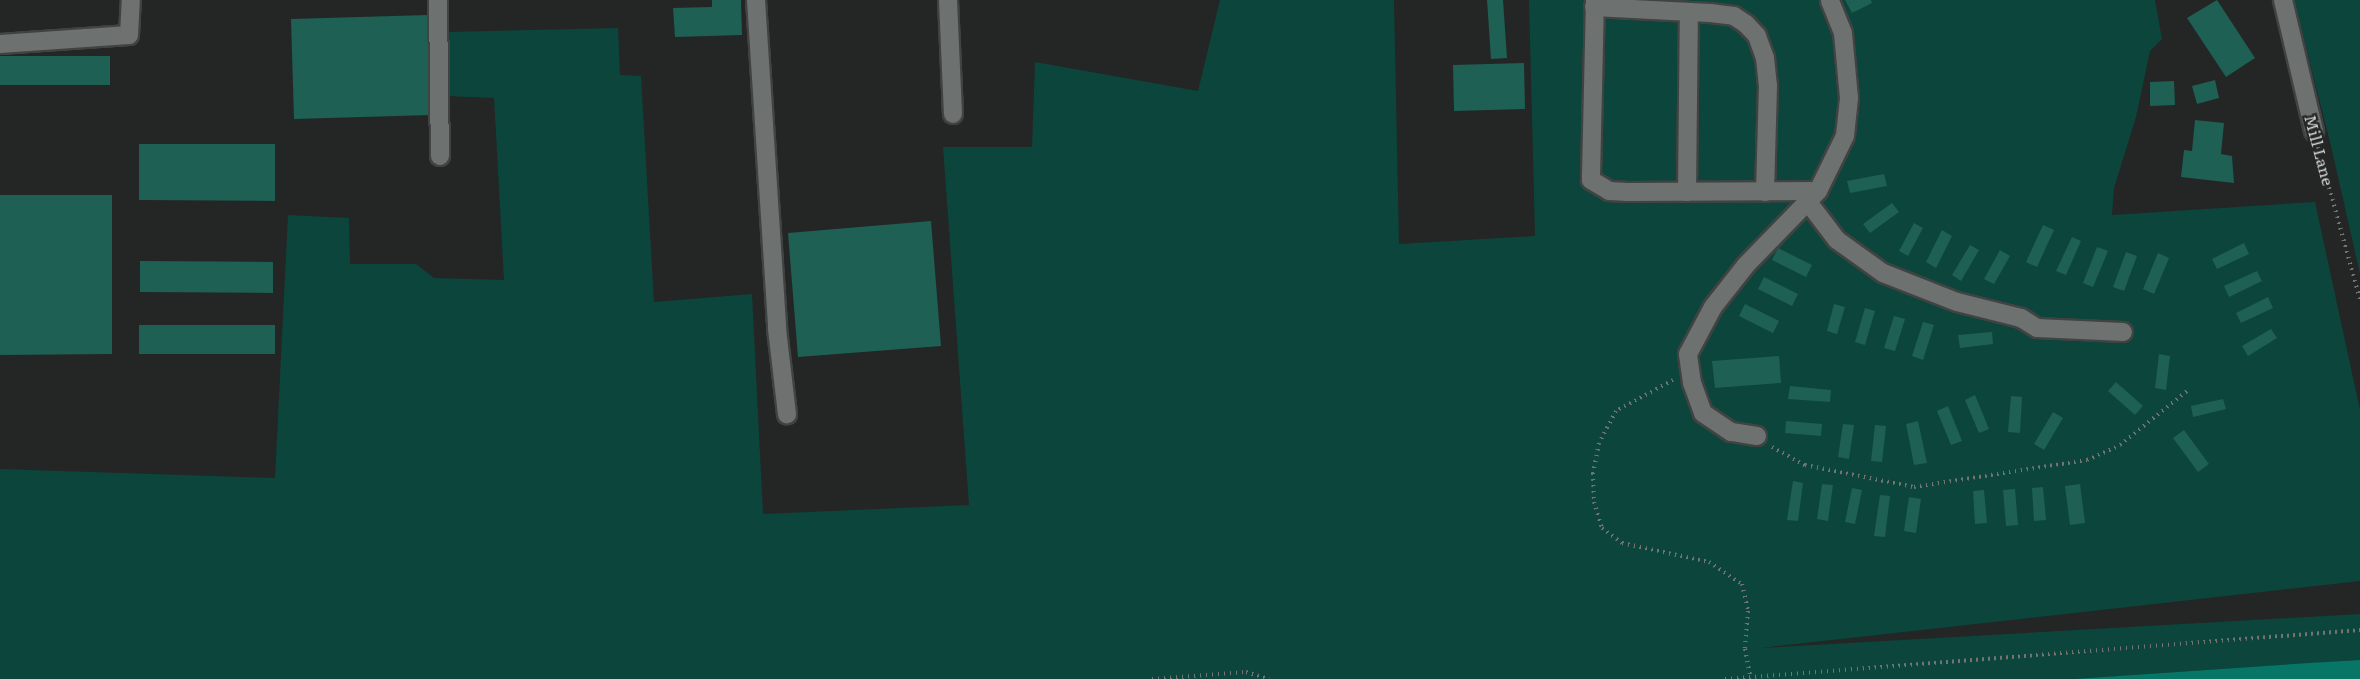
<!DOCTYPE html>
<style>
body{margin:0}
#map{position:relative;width:2360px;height:679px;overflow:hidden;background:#232625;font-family:Literata,serif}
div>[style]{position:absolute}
.green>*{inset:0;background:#0c453b}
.water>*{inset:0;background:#087666}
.building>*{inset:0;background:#1e6054}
.path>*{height:4px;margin-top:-2px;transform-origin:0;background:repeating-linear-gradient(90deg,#727474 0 1.5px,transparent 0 6px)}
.roads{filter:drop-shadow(2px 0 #404342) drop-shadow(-2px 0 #404342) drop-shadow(0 2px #404342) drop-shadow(0 -2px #404342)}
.minor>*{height:18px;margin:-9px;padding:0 9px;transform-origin:9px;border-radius:9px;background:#6d7170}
span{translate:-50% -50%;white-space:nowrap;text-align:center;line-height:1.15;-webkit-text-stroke:4.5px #232625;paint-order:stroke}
.street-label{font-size:16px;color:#d5d7d7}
</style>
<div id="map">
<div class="green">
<div style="clip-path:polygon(1220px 0,1394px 0,1399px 244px,1535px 236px,1529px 0,2155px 0,2162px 39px,2150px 51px,2136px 117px,2114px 188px,2112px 215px,2315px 202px,2360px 410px,2360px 581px,1761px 648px,2360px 614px,2360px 660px,2074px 679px,0 679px,0 469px,275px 478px,288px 215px,349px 218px,350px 264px,416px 264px,434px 278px,504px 280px,494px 98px,448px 96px,447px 32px,618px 28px,620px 75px,641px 76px,654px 302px,752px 294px,763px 514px,969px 505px,943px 147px,1032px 147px,1035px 62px,1198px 91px)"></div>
<div style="clip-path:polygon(2294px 0,2360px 0,2360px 274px,2331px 146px)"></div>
</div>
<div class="water">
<div style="clip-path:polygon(2360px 660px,2360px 679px,2074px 679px,2309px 663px)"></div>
</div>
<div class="building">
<div style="clip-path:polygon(712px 0,741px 0,742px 35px,675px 37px,673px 8px,712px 7px)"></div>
<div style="clip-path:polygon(1487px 0,1503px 0,1507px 58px,1491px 59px)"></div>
<div style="clip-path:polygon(1845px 0,1871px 0,1872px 3px,1852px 13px)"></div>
<div style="clip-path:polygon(2217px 0,2255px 58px,2226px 77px,2187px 18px)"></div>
<div style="clip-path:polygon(428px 15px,431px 115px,294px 119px,291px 19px)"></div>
<div style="clip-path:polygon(0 56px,110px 56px,110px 85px,0 85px)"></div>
<div style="clip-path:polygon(1524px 63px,1525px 109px,1454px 111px,1453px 65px)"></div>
<div style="clip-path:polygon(2215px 80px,2219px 98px,2197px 104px,2192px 86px)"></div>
<div style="clip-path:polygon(2174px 81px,2175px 105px,2150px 106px,2150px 82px)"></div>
<div style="clip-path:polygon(2195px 120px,2224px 123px,2221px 154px,2232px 156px,2234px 183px,2181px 177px,2184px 150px,2192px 151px)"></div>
<div style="clip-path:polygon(139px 144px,275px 144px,275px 201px,139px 200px)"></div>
<div style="clip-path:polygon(1884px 174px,1887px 186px,1850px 193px,1847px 181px)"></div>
<div style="clip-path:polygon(0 195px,112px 195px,112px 354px,0 355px)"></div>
<div style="clip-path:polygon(1892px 203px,1899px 212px,1870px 233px,1863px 224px)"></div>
<div style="clip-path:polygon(931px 221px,941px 346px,798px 357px,788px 233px)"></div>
<div style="clip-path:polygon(1914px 223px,1923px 228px,1908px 256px,1899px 251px)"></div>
<div style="clip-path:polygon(2043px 225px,2054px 230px,2037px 267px,2026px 262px)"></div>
<div style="clip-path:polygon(1942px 230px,1952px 236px,1936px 268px,1926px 262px)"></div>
<div style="clip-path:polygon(2072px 237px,2081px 241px,2066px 275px,2056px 271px)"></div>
<div style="clip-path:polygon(2244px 243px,2249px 254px,2217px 269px,2212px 259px)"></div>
<div style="clip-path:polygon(1970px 245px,1979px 250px,1961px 281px,1952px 275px)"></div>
<div style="clip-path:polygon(2097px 247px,2108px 251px,2093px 287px,2083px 283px)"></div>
<div style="clip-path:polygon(1778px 248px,1812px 265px,1806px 277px,1772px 260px)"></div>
<div style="clip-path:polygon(2000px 250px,2010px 256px,1994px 284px,1984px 279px)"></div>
<div style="clip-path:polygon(2126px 252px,2137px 256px,2124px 291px,2113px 287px)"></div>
<div style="clip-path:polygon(2158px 253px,2169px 258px,2154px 294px,2143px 289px)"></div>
<div style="clip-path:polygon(140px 261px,273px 262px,273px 293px,140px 292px)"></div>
<div style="clip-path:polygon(2257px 271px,2262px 281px,2229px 297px,2224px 286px)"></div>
<div style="clip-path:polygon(1764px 277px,1798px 294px,1792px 306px,1758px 289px)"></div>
<div style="clip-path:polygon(2268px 297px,2273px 308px,2241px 323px,2236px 313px)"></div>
<div style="clip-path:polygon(1745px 304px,1779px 321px,1773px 333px,1739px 316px)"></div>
<div style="clip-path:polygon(1834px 304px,1845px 307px,1837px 334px,1827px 331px)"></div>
<div style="clip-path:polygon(1865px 308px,1875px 311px,1865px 345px,1855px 342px)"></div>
<div style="clip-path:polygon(1894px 316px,1905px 319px,1895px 351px,1884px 348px)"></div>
<div style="clip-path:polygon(1923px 322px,1934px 325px,1923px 360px,1912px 356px)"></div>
<div style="clip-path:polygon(139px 325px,275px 325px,275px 354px,139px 354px)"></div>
<div style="clip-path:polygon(2271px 329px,2277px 338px,2248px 356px,2242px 346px)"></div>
<div style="clip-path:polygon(1992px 332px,1993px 344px,1960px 348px,1958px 335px)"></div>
<div style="clip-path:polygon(2159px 354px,2170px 356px,2166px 390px,2155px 388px)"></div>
<div style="clip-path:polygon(1779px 356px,1781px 383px,1715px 388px,1712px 361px)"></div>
<div style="clip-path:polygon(2116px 382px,2143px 406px,2135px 415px,2108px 391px)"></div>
<div style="clip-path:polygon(1790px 386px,1831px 390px,1830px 402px,1788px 399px)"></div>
<div style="clip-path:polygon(1975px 395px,1989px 429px,1979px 433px,1965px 400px)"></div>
<div style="clip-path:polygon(2011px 396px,2022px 397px,2020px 433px,2008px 432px)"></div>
<div style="clip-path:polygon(2223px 399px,2226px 409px,2193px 417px,2191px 406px)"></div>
<div style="clip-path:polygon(1948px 406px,1962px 441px,1951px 445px,1937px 411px)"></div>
<div style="clip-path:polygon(2053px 412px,2063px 418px,2044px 450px,2034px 444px)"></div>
<div style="clip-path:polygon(1786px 421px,1822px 424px,1821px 436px,1785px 433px)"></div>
<div style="clip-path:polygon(1918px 421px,1927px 463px,1914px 465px,1906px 424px)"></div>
<div style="clip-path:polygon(1843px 424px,1854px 425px,1849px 459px,1838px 457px)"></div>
<div style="clip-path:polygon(1875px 425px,1886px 426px,1882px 462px,1871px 461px)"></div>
<div style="clip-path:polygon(2184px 430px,2209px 464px,2198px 472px,2173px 438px)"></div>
<div style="clip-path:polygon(1793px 481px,1803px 483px,1798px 521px,1787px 520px)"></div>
<div style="clip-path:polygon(1822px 484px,1833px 485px,1828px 521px,1817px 519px)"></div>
<div style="clip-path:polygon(2080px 484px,2085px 523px,2070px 525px,2065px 486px)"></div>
<div style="clip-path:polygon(2043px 487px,2046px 520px,2034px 521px,2032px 488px)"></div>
<div style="clip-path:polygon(1852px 488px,1862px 490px,1855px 524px,1845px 522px)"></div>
<div style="clip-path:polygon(2015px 489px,2018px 525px,2006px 526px,2003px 490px)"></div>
<div style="clip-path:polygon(1984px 490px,1987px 523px,1975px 524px,1973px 491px)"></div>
<div style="clip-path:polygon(1880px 495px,1890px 496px,1885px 537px,1874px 536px)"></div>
<div style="clip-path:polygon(1909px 497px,1921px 499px,1916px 533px,1904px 531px)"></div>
</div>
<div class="path">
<div style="left:2318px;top:147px;width:159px;rotate:74.6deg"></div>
<div style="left:1673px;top:380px;width:65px;rotate:151.5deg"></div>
<div style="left:1616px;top:411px;width:36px;rotate:118deg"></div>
<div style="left:1599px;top:443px;width:31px;rotate:101deg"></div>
<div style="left:1593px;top:473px;width:29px;rotate:88deg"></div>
<div style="left:1594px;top:502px;width:27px;rotate:73deg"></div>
<div style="left:1602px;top:528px;width:25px;rotate:37deg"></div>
<div style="left:1622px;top:543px;width:89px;rotate:12.3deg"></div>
<div style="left:1709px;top:562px;width:40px;rotate:34deg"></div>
<div style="left:1742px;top:584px;width:28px;rotate:77deg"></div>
<div style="left:1748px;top:611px;width:38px;rotate:95deg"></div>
<div style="left:1745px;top:649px;width:26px;rotate:79deg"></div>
<div style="left:1772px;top:447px;width:38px;rotate:29deg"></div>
<div style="left:1805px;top:465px;width:111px;rotate:11.4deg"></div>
<div style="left:1914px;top:487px;width:175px;rotate:-8.9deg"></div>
<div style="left:2087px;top:460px;width:36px;rotate:-24deg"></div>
<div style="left:2120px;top:445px;width:86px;rotate:-38.9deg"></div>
<div style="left:1152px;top:679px;width:94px;rotate:-4.3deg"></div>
<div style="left:1246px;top:672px;width:24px;rotate:17deg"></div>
<div style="left:1725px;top:679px;width:637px;rotate:-4.41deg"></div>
</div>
<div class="roads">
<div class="minor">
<div style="left:438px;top:0;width:156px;rotate:89.3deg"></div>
<div style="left:756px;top:0;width:330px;rotate:86.3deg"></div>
<div style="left:777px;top:329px;width:86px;rotate:83.3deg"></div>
<div style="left:948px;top:0;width:114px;rotate:87.5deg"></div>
<div style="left:1595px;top:0;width:180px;rotate:91.3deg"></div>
<div style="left:1591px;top:180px;width:21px;rotate:31deg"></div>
<div style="left:1609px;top:191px;width:19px;rotate:3deg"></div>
<div style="left:1628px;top:192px;width:190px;rotate:-0.3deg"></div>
<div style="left:2283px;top:0;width:135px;rotate:76.7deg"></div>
<div style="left:1594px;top:7px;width:116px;rotate:3deg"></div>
<div style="left:1710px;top:13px;width:24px;rotate:7deg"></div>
<div style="left:1734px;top:16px;width:14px;rotate:34deg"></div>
<div style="left:1746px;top:24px;width:16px;rotate:47deg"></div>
<div style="left:1757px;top:36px;width:23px;rotate:70deg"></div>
<div style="left:1765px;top:58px;width:27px;rotate:84deg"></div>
<div style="left:1768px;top:85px;width:107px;rotate:91.6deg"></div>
<div style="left:0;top:44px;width:129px;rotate:-4deg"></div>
<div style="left:129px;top:35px;width:35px;rotate:-87deg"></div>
<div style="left:1687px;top:192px;width:180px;rotate:-89.4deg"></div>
<div style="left:1808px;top:202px;width:48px;rotate:52.7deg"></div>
<div style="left:1837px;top:240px;width:57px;rotate:35.7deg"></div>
<div style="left:1883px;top:273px;width:79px;rotate:21.4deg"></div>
<div style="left:1957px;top:302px;width:66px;rotate:14deg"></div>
<div style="left:2021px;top:318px;width:19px;rotate:32deg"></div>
<div style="left:2037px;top:328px;width:86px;rotate:2.7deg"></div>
<div style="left:1757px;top:436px;width:26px;rotate:-171deg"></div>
<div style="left:1731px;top:432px;width:34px;rotate:-146deg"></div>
<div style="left:1703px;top:413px;width:32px;rotate:-110deg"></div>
<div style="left:1692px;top:383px;width:29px;rotate:-98deg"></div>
<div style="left:1688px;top:354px;width:53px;rotate:-62deg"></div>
<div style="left:1713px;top:307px;width:53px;rotate:-51.8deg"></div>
<div style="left:1746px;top:265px;width:103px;rotate:-45.8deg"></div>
<div style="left:1818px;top:191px;width:61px;rotate:-63.9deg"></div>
<div style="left:1845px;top:136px;width:38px;rotate:-84deg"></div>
<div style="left:1849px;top:98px;width:65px;rotate:-95.3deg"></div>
<div style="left:1843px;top:33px;width:35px;rotate:-112deg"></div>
</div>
</div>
<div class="street-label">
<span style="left:2320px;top:150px;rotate:75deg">Mill Lane</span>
</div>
</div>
